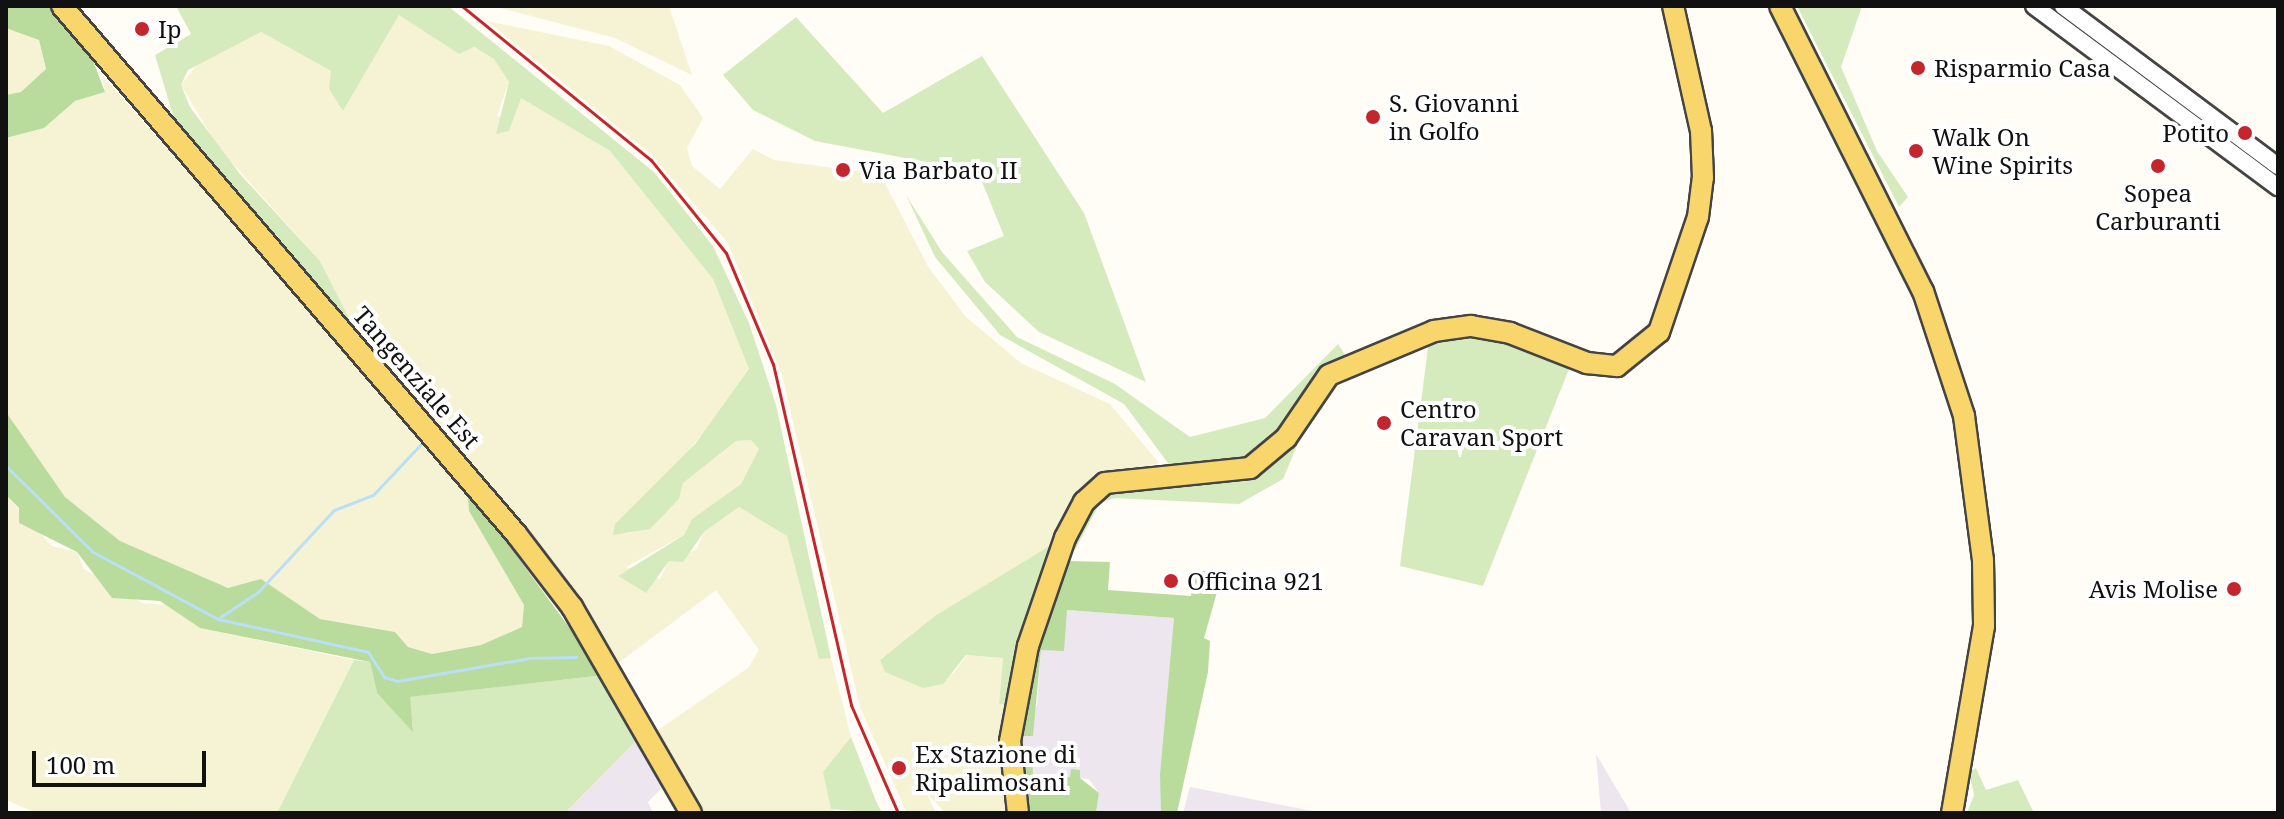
<!DOCTYPE html>
<style>
body{margin:0}
#map{position:relative;width:2284px;height:819px;overflow:hidden;background:#fffdf5;font-family:"Noto Serif",serif}
div>[style]{position:absolute}
.industrial>*{inset:0;background:#eee6ef}
.farmland>*{inset:0;background:#f6f3d4}
.green>*{inset:0;background:#d5ebbd}
.forest>*{inset:0;background:#b9dc9c}
.stream>*{height:3px;margin:-1.5px;padding:0 1.5px;transform-origin:1.5px;border-radius:1.5px;background:#b9e0f7}
.roads{filter:drop-shadow(2px 0 #444) drop-shadow(-2px 0 #444) drop-shadow(0 2px #444) drop-shadow(0 -2px #444)}
.minor>*{height:16px;margin:-8px;padding:0 8px;transform-origin:8px;border-radius:8px;background:#fff}
.major>*{height:20px;margin:-10px;padding:0 10px;transform-origin:10px;border-radius:10px;background:#f9d66b}
.rail>*{height:3px;margin:-1.5px;padding:0 1.5px;transform-origin:1.5px;border-radius:1.5px;background:#c4262e}
.dots>*{width:22px;height:22px;translate:-50% -50%;box-sizing:border-box;border:4px solid #fff;border-radius:50%}
span{translate:-50% -50%;white-space:nowrap;text-align:center;line-height:1.15;-webkit-text-stroke:8px #fff;paint-order:stroke}
.poi-label{font-size:24px;color:#111}
.left{translate:0 -50%;text-align:left}
.right{translate:-100% -50%;text-align:right}
.street-label{font-size:24px;color:#111}
.frame{position:absolute;inset:0;border:8px solid #111;pointer-events:none}
.scale{position:absolute;left:32px;top:751px;width:174px;height:36px;box-sizing:border-box;border:4px solid #111;border-top:0;padding-left:10px;font-size:24px;line-height:28px;white-space:nowrap;color:#111;-webkit-text-stroke:6px #fff;paint-order:stroke}
</style>
<div id="map">
<div class="industrial">
<div style="clip-path:polygon(1067px 610px,1174px 618px,1161px 813px,1096px 813px,1099px 793px,1089px 779px,1032px 775px,1033px 756px,1018px 746px,1037px 705px,1041px 650px)"></div>
<div style="clip-path:polygon(640px 737px,665px 785px,648px 802px,653px 813px,565px 813px)"></div>
<div style="clip-path:polygon(1596px 754px,1631px 813px,1601px 813px)"></div>
<div style="clip-path:polygon(1190px 787px,1323px 813px,1183px 813px)"></div>
</div>
<div class="farmland">
<div style="clip-path:polygon(493px 6px,669px 6px,692px 75px,615px 38px)"></div>
<div style="clip-path:polygon(399px 15px,458px 53px,473px 47px,494px 59px,509px 82px,497px 116px,514px 118px,512px 105px,521px 98px,610px 151px,713px 279px,749px 369px,744px 383px,674px 468px,615px 524px,626px 534px,650px 528px,679px 499px,683px 483px,736px 441px,751px 440px,759px 449px,741px 484px,692px 519px,684px 535px,626px 567px,660px 579px,669px 560px,696px 550px,704px 532px,739px 507px,787px 535px,819px 658px,831px 658px,851px 737px,824px 772px,834px 813px,700px 813px,655px 732px,748px 668px,759px 650px,716px 590px,617px 664px,521px 522px,356px 332px,320px 261px,218px 147px,181px 85px,198px 63px,261px 32px,331px 71px,343px 111px)"></div>
<div style="clip-path:polygon(487px 21px,609px 46px,680px 85px,703px 118px,687px 148px,692px 166px,720px 189px,753px 149px,774px 160px,880px 174px,929px 268px,966px 317px,1021px 363px,1110px 404px,1159px 463px,1091px 482px,1053px 544px,880px 659px,901px 674px,953px 674px,967px 655px,1003px 658px,999px 704px,1008px 705px,1011px 813px,945px 813px,926px 792px,936px 813px,907px 813px,860px 707px,782px 375px,728px 243px,651px 154px)"></div>
<div style="clip-path:polygon(13px 27px,39px 40px,46px 70px,21px 92px,6px 95px,6px 28px)"></div>
<div style="clip-path:polygon(102px 75px,467px 488px,469px 511px,524px 605px,522px 627px,481px 645px,432px 654px,408px 647px,395px 632px,320px 619px,261px 580px,229px 588px,194px 576px,120px 541px,65px 497px,25px 448px,6px 412px,6px 138px,44px 128px,75px 101px,105px 92px)"></div>
<div style="clip-path:polygon(6px 495px,52px 546px,77px 552px,84px 569px,142px 603px,168px 605px,200px 628px,354px 660px,277px 813px,36px 813px,6px 800px)"></div>
</div>
<div class="green">
<div style="clip-path:polygon(176px 6px,448px 6px,654px 172px,713px 246px,749px 323px,776px 405px,831px 658px,819px 659px,787px 536px,739px 507px,704px 532px,683px 562px,669px 561px,646px 593px,618px 576px,684px 535px,692px 519px,741px 484px,759px 449px,751px 440px,736px 441px,683px 483px,679px 499px,650px 529px,613px 535px,615px 524px,695px 444px,749px 369px,713px 279px,610px 151px,521px 98px,509px 131px,496px 134px,509px 82px,494px 59px,474px 47px,459px 54px,399px 15px,343px 111px,329px 89px,331px 71px,261px 32px,188px 70px,181px 85px,190px 107px,240px 174px,320px 261px,356px 332px,175px 122px,155px 55px,191px 34px)"></div>
<div style="clip-path:polygon(1797px 6px,1862px 6px,1841px 67px,1877px 151px,1908px 197px,1899px 207px)"></div>
<div style="clip-path:polygon(796px 17px,883px 113px,982px 56px,1084px 213px,1146px 382px,1039px 332px,985px 282px,967px 251px,1004px 236px,974px 162px,932px 163px,815px 141px,753px 110px,723px 75px)"></div>
<div style="clip-path:polygon(906px 195px,942px 252px,1017px 337px,1115px 384px,1190px 437px,1265px 418px,1338px 344px,1345px 355px,1323px 368px,1273px 437px,1240px 465px,1171px 467px,1124px 404px,1000px 335px,935px 257px)"></div>
<div style="clip-path:polygon(1464px 337px,1496px 339px,1569px 369px,1483px 586px,1400px 566px,1429px 340px)"></div>
<div style="clip-path:polygon(1305px 427px,1283px 479px,1239px 504px,1115px 498px,1100px 503px,1075px 550px,1069px 545px,1093px 502px,1116px 487px,1246px 481px,1264px 473px)"></div>
<div style="clip-path:polygon(1053px 544px,1008px 705px,999px 704px,1003px 658px,966px 655px,943px 684px,923px 688px,885px 672px,880px 660px,935px 616px)"></div>
<div style="clip-path:polygon(354px 660px,370px 662px,377px 693px,413px 729px,409px 697px,604px 675px,640px 737px,565px 813px,277px 813px)"></div>
<div style="clip-path:polygon(851px 737px,876px 801px,882px 813px,831px 809px,823px 772px)"></div>
<div style="clip-path:polygon(1976px 768px,1986px 790px,2018px 780px,2034px 813px,1967px 813px,1974px 795px,1969px 772px)"></div>
</div>
<div class="forest">
<div style="clip-path:polygon(6px 6px,48px 6px,92px 58px,105px 92px,75px 101px,44px 128px,6px 138px,6px 95px,21px 92px,46px 69px,39px 40px,6px 28px)"></div>
<div style="clip-path:polygon(6px 412px,65px 497px,120px 541px,228px 588px,261px 579px,320px 619px,395px 632px,408px 647px,432px 654px,481px 645px,522px 627px,524px 605px,469px 511px,467px 488px,604px 675px,410px 697px,413px 732px,377px 693px,370px 662px,200px 628px,160px 601px,112px 598px,77px 552px,19px 523px,19px 508px,6px 495px)"></div>
<div style="clip-path:polygon(1068px 561px,1110px 562px,1108px 590px,1191px 596px,1194px 571px,1223px 571px,1204px 638px,1210px 641px,1208px 672px,1177px 813px,1161px 813px,1160px 775px,1174px 618px,1067px 610px,1064px 651px,1041px 650px,1033px 736px,1021px 736px,1032px 662px)"></div>
<div style="clip-path:polygon(1018px 746px,1032px 752px,1033px 775px,1070px 777px,1071px 769px,1080px 770px,1080px 778px,1099px 793px,1096px 813px,1025px 813px)"></div>
</div>
<div class="stream">
<div style="left:6px;top:466px;width:122px;rotate:44.7deg"></div>
<div style="left:93px;top:552px;width:142px;rotate:28.2deg"></div>
<div style="left:218px;top:619px;width:154px;rotate:12.4deg"></div>
<div style="left:368px;top:652px;width:30px;rotate:57deg"></div>
<div style="left:384px;top:677px;width:14px;rotate:17deg"></div>
<div style="left:397px;top:681px;width:135px;rotate:-9.8deg"></div>
<div style="left:530px;top:658px;width:46px;rotate:-1.2deg"></div>
<div style="left:219px;top:618px;width:47px;rotate:-33.7deg"></div>
<div style="left:258px;top:592px;width:112px;rotate:-47.2deg"></div>
<div style="left:334px;top:510px;width:42px;rotate:-21deg"></div>
<div style="left:373px;top:495px;width:70px;rotate:-46.7deg"></div>
</div>
<div class="roads">
<div class="minor">
<div style="left:2034px;top:6px;width:304px;rotate:36.6deg"></div>
<div style="left:2063px;top:6px;width:268px;rotate:36.7deg"></div>
</div>
<div class="major">
<div style="left:62px;top:6px;width:698px;rotate:49.3deg"></div>
<div style="left:517px;top:535px;width:91px;rotate:52.6deg"></div>
<div style="left:572px;top:607px;width:238px;rotate:60deg"></div>
<div style="left:1780px;top:6px;width:319px;rotate:63.4deg"></div>
<div style="left:1923px;top:291px;width:132px;rotate:71.8deg"></div>
<div style="left:1964px;top:416px;width:145px;rotate:82.5deg"></div>
<div style="left:1983px;top:560px;width:66px;rotate:89.1deg"></div>
<div style="left:1984px;top:626px;width:190px;rotate:99.7deg"></div>
<div style="left:1018px;top:813px;width:72px;rotate:-96.3deg"></div>
<div style="left:1010px;top:741px;width:97px;rotate:-79.3deg"></div>
<div style="left:1028px;top:646px;width:114px;rotate:-71.1deg"></div>
<div style="left:1065px;top:538px;width:41px;rotate:-62.2deg"></div>
<div style="left:1084px;top:502px;width:28px;rotate:-42deg"></div>
<div style="left:1105px;top:483px;width:146px;rotate:-5.9deg"></div>
<div style="left:1250px;top:468px;width:47px;rotate:-39.8deg"></div>
<div style="left:1286px;top:438px;width:76px;rotate:-55.7deg"></div>
<div style="left:1329px;top:375px;width:114px;rotate:-22.7deg"></div>
<div style="left:1434px;top:331px;width:37px;rotate:-8deg"></div>
<div style="left:1471px;top:326px;width:40px;rotate:10deg"></div>
<div style="left:1510px;top:333px;width:83px;rotate:21.3deg"></div>
<div style="left:1587px;top:363px;width:30px;rotate:6deg"></div>
<div style="left:1617px;top:366px;width:54px;rotate:-39deg"></div>
<div style="left:1659px;top:332px;width:121px;rotate:-71.3deg"></div>
<div style="left:1698px;top:217px;width:39px;rotate:-83deg"></div>
<div style="left:1703px;top:178px;width:47px;rotate:-92.4deg"></div>
<div style="left:1701px;top:131px;width:128px;rotate:-102.6deg"></div>
</div>
</div>
<div class="rail">
<div style="left:462px;top:6px;width:244px;rotate:39.2deg"></div>
<div style="left:651px;top:160px;width:119px;rotate:51.1deg"></div>
<div style="left:726px;top:253px;width:121px;rotate:67.1deg"></div>
<div style="left:773px;top:364px;width:350px;rotate:77.1deg"></div>
<div style="left:851px;top:705px;width:118px;rotate:66.5deg"></div>
</div>
<div class="dots">
<div style="left:142px;top:29px;background:#c4262e"></div>
<div style="left:1918px;top:68px;background:#c4262e"></div>
<div style="left:1373px;top:117px;background:#c4262e"></div>
<div style="left:2245px;top:133px;background:#c4262e"></div>
<div style="left:1916px;top:151px;background:#c4262e"></div>
<div style="left:2158px;top:166px;background:#c4262e"></div>
<div style="left:843px;top:170px;background:#c4262e"></div>
<div style="left:1384px;top:423px;background:#c4262e"></div>
<div style="left:1171px;top:581px;background:#c4262e"></div>
<div style="left:2234px;top:589px;background:#c4262e"></div>
<div style="left:899px;top:768px;background:#c4262e"></div>
</div>
<div class="poi-label">
<span class="left" style="left:158px;top:29px">Ip</span>
<span class="left" style="left:1934px;top:68px">Risparmio Casa</span>
<span class="left" style="left:1389px;top:117px">S. Giovanni<br>in Golfo</span>
<span class="right" style="left:2229px;top:133px">Potito</span>
<span class="left" style="left:1932px;top:151px">Walk On<br>Wine Spirits</span>
<span class="left" style="left:859px;top:170px">Via Barbato II</span>
<span style="left:2158px;top:207px">Sopea<br>Carburanti</span>
<span class="left" style="left:1400px;top:423px">Centro<br>Caravan Sport</span>
<span class="left" style="left:1187px;top:581px">Officina 921</span>
<span class="right" style="left:2218px;top:589px">Avis Molise</span>
<span class="left" style="left:915px;top:768px">Ex Stazione di<br>Ripalimosani</span>
</div>
<div class="street-label">
<span style="left:417px;top:377px;rotate:49deg">Tangenziale Est</span>
</div>
<div class="frame"></div>
<div class="scale">100 m</div>
</div>
